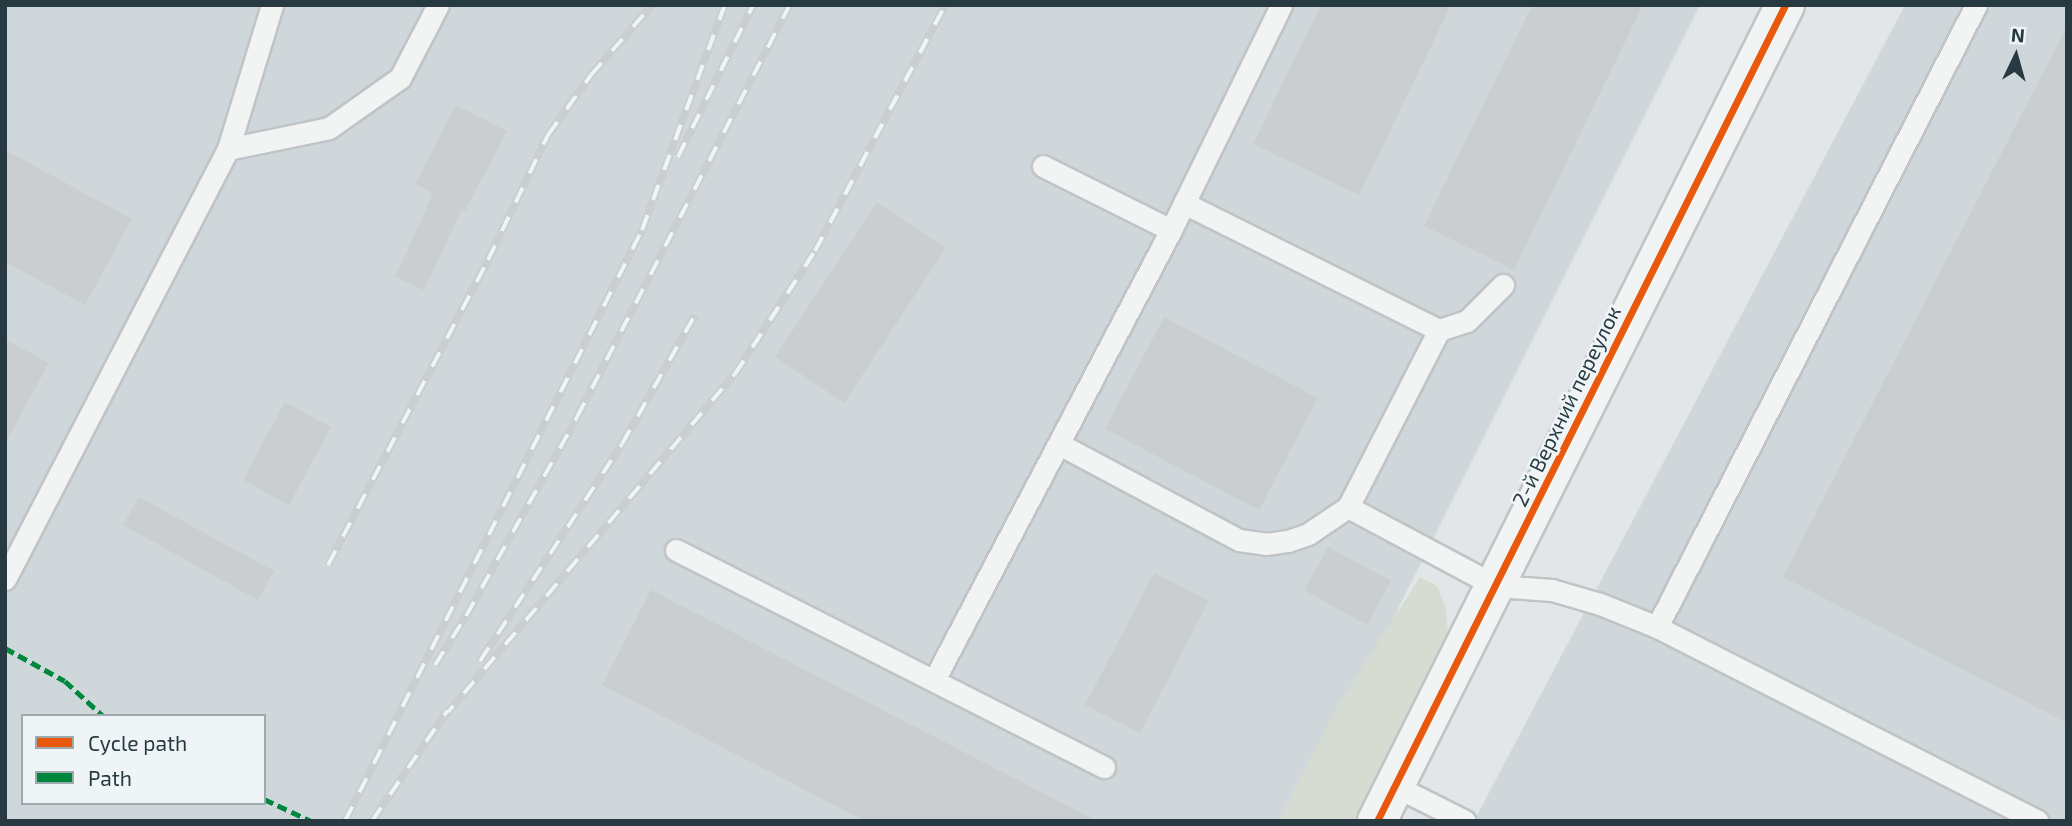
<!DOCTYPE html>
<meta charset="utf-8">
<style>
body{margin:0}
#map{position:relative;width:2072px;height:826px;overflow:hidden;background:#e2e6e8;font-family:"Exo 2",sans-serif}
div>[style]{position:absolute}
.built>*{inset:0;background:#d0d7db}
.green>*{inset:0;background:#d6dcd2}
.building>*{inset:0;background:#caced0}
.roads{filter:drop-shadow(2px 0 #c0c4c6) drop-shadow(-2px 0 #c0c4c6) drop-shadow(0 2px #c0c4c6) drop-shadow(0 -2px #c0c4c6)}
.service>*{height:21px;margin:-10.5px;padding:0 10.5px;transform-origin:10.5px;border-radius:10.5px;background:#f2f4f4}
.minor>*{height:38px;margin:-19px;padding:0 19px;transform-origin:19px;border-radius:19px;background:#f2f4f4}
.rail>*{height:8px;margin-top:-4px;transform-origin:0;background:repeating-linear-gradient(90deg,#eff5f7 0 16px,#cbcecf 0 32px);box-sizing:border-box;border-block:2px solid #cbcecf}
.quiet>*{height:5px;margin-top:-2.5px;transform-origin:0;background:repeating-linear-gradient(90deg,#00873e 0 10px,transparent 0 15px)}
.cycleway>*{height:7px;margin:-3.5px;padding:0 3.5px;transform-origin:3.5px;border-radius:3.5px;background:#e8590c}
span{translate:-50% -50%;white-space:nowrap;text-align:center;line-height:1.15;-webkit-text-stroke:5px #eff5f7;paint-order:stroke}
.street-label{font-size:21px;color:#273a42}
.frame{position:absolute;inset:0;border:7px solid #273a42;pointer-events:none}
.legend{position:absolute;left:21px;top:714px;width:245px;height:91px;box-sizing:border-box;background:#eff5f7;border:2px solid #9faaaf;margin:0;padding:9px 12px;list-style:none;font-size:21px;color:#273a42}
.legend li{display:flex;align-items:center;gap:14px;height:35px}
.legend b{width:35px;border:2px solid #9faaaf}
.north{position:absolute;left:1981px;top:21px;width:70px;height:70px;-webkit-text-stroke:5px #eff5f7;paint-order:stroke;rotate:5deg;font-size:19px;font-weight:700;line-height:28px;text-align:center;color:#273a42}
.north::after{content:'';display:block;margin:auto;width:24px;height:32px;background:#273a42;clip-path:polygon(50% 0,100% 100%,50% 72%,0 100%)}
</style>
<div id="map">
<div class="built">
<div style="clip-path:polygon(evenodd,5px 5px,1700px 5px,1292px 821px,5px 821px,5px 5px,23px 716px,264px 716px,264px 803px,23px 803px,23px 716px)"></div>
<div style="clip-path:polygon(1905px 5px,2067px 5px,2067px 821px,1474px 821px)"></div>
</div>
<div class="green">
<div style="clip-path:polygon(1420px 577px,1437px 586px,1446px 608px,1448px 636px,1362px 821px,1278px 821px,1338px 705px)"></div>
</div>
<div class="building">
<div style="clip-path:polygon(1321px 5px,1451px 5px,1359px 195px,1253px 144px)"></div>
<div style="clip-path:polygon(1532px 5px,1643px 5px,1514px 270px,1424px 226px)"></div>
<div style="clip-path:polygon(2067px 26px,2067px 723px,1783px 577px)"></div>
<div style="clip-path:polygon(456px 105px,507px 131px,465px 211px,462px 209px,424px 290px,395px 277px,433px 194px,415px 184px)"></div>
<div style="clip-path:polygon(5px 150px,132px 219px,85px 305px,5px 262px)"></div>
<div style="clip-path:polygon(877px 202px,946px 248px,844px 403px,775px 357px)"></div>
<div style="clip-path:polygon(1164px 317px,1318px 398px,1259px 510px,1105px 429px)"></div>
<div style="clip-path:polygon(5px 339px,49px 363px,5px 444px)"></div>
<div style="clip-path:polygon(285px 402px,331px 427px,289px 505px,243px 480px)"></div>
<div style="clip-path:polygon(139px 497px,274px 571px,258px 600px,123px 525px)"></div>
<div style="clip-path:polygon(1328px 547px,1391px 581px,1367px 625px,1304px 590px)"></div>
<div style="clip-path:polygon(1154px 573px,1209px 601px,1140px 733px,1085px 705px)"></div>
<div style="clip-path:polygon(651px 590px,1097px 821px,865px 821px,602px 685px)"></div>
</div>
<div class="roads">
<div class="service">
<div style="left:1976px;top:5px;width:699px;rotate:117.15deg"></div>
<div style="left:1657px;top:627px;width:427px;rotate:27deg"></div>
<div style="left:228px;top:149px;width:103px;rotate:-11.7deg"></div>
<div style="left:329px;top:128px;width:87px;rotate:-35.2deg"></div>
<div style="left:400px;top:78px;width:82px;rotate:-62.5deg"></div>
<div style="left:1043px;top:166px;width:143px;rotate:26.6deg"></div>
<div style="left:1184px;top:203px;width:285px;rotate:26.5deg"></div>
<div style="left:1439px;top:330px;width:199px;rotate:117.2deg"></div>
<div style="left:1439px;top:330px;width:29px;rotate:-18deg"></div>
<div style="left:1467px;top:321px;width:51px;rotate:-45deg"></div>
<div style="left:1059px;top:444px;width:204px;rotate:28.1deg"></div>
<div style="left:1239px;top:540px;width:27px;rotate:8deg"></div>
<div style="left:1266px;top:544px;width:22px;rotate:-8deg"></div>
<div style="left:1288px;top:541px;width:21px;rotate:-19deg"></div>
<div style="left:1308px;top:534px;width:48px;rotate:-34deg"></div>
<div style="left:1348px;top:507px;width:168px;rotate:28.1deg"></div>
<div style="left:1496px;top:586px;width:56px;rotate:4.1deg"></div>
<div style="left:1552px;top:590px;width:50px;rotate:16.3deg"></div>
<div style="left:1600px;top:604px;width:61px;rotate:22deg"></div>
<div style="left:676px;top:550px;width:480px;rotate:26.9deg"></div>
<div style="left:5px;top:579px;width:484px;rotate:-62.6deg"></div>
<div style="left:228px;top:149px;width:151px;rotate:-73deg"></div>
<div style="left:934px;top:680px;width:509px;rotate:-62.23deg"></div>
<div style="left:1171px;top:230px;width:250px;rotate:-63.9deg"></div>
<div style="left:1395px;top:786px;width:78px;rotate:26.6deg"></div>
</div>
<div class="minor">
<div style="left:1377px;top:821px;width:912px;rotate:-63.43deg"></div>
</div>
</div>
<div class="rail">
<div style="left:678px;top:157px;width:169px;rotate:-63.7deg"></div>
<div style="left:328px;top:565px;width:344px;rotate:-62.3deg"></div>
<div style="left:488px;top:260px;width:139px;rotate:-64.4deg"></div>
<div style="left:548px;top:135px;width:74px;rotate:-54.4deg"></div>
<div style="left:591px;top:75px;width:93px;rotate:-48.9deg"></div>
<div style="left:480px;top:661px;width:259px;rotate:-56.8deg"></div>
<div style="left:622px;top:444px;width:148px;rotate:-60.5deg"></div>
<div style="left:435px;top:665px;width:58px;rotate:-57.7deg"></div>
<div style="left:466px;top:616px;width:228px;rotate:-60.8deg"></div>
<div style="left:577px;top:417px;width:464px;rotate:-62.7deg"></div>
<div style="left:443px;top:718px;width:451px;rotate:-49.7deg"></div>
<div style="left:735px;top:374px;width:147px;rotate:-57deg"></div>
<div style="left:815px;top:251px;width:278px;rotate:-62.1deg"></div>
<div style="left:345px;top:821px;width:661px;rotate:-63.32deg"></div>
<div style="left:642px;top:230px;width:240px;rotate:-69.8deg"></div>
<div style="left:372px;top:821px;width:133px;rotate:-55.7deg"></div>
</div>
<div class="quiet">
<div style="left:5px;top:648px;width:68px;rotate:28.8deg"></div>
<div style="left:65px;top:681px;width:52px;rotate:42.6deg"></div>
<div style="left:264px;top:799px;width:52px;rotate:25.1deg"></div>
</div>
<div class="cycleway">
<div style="left:1377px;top:821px;width:912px;rotate:-63.43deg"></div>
</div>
<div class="street-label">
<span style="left:1566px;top:406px;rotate:-64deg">2-й Верхний переулок</span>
</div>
<div class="frame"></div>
<ul class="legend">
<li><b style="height:9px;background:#e8590c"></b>Cycle path</li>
<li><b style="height:9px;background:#00873e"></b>Path</li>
</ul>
<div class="north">N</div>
</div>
